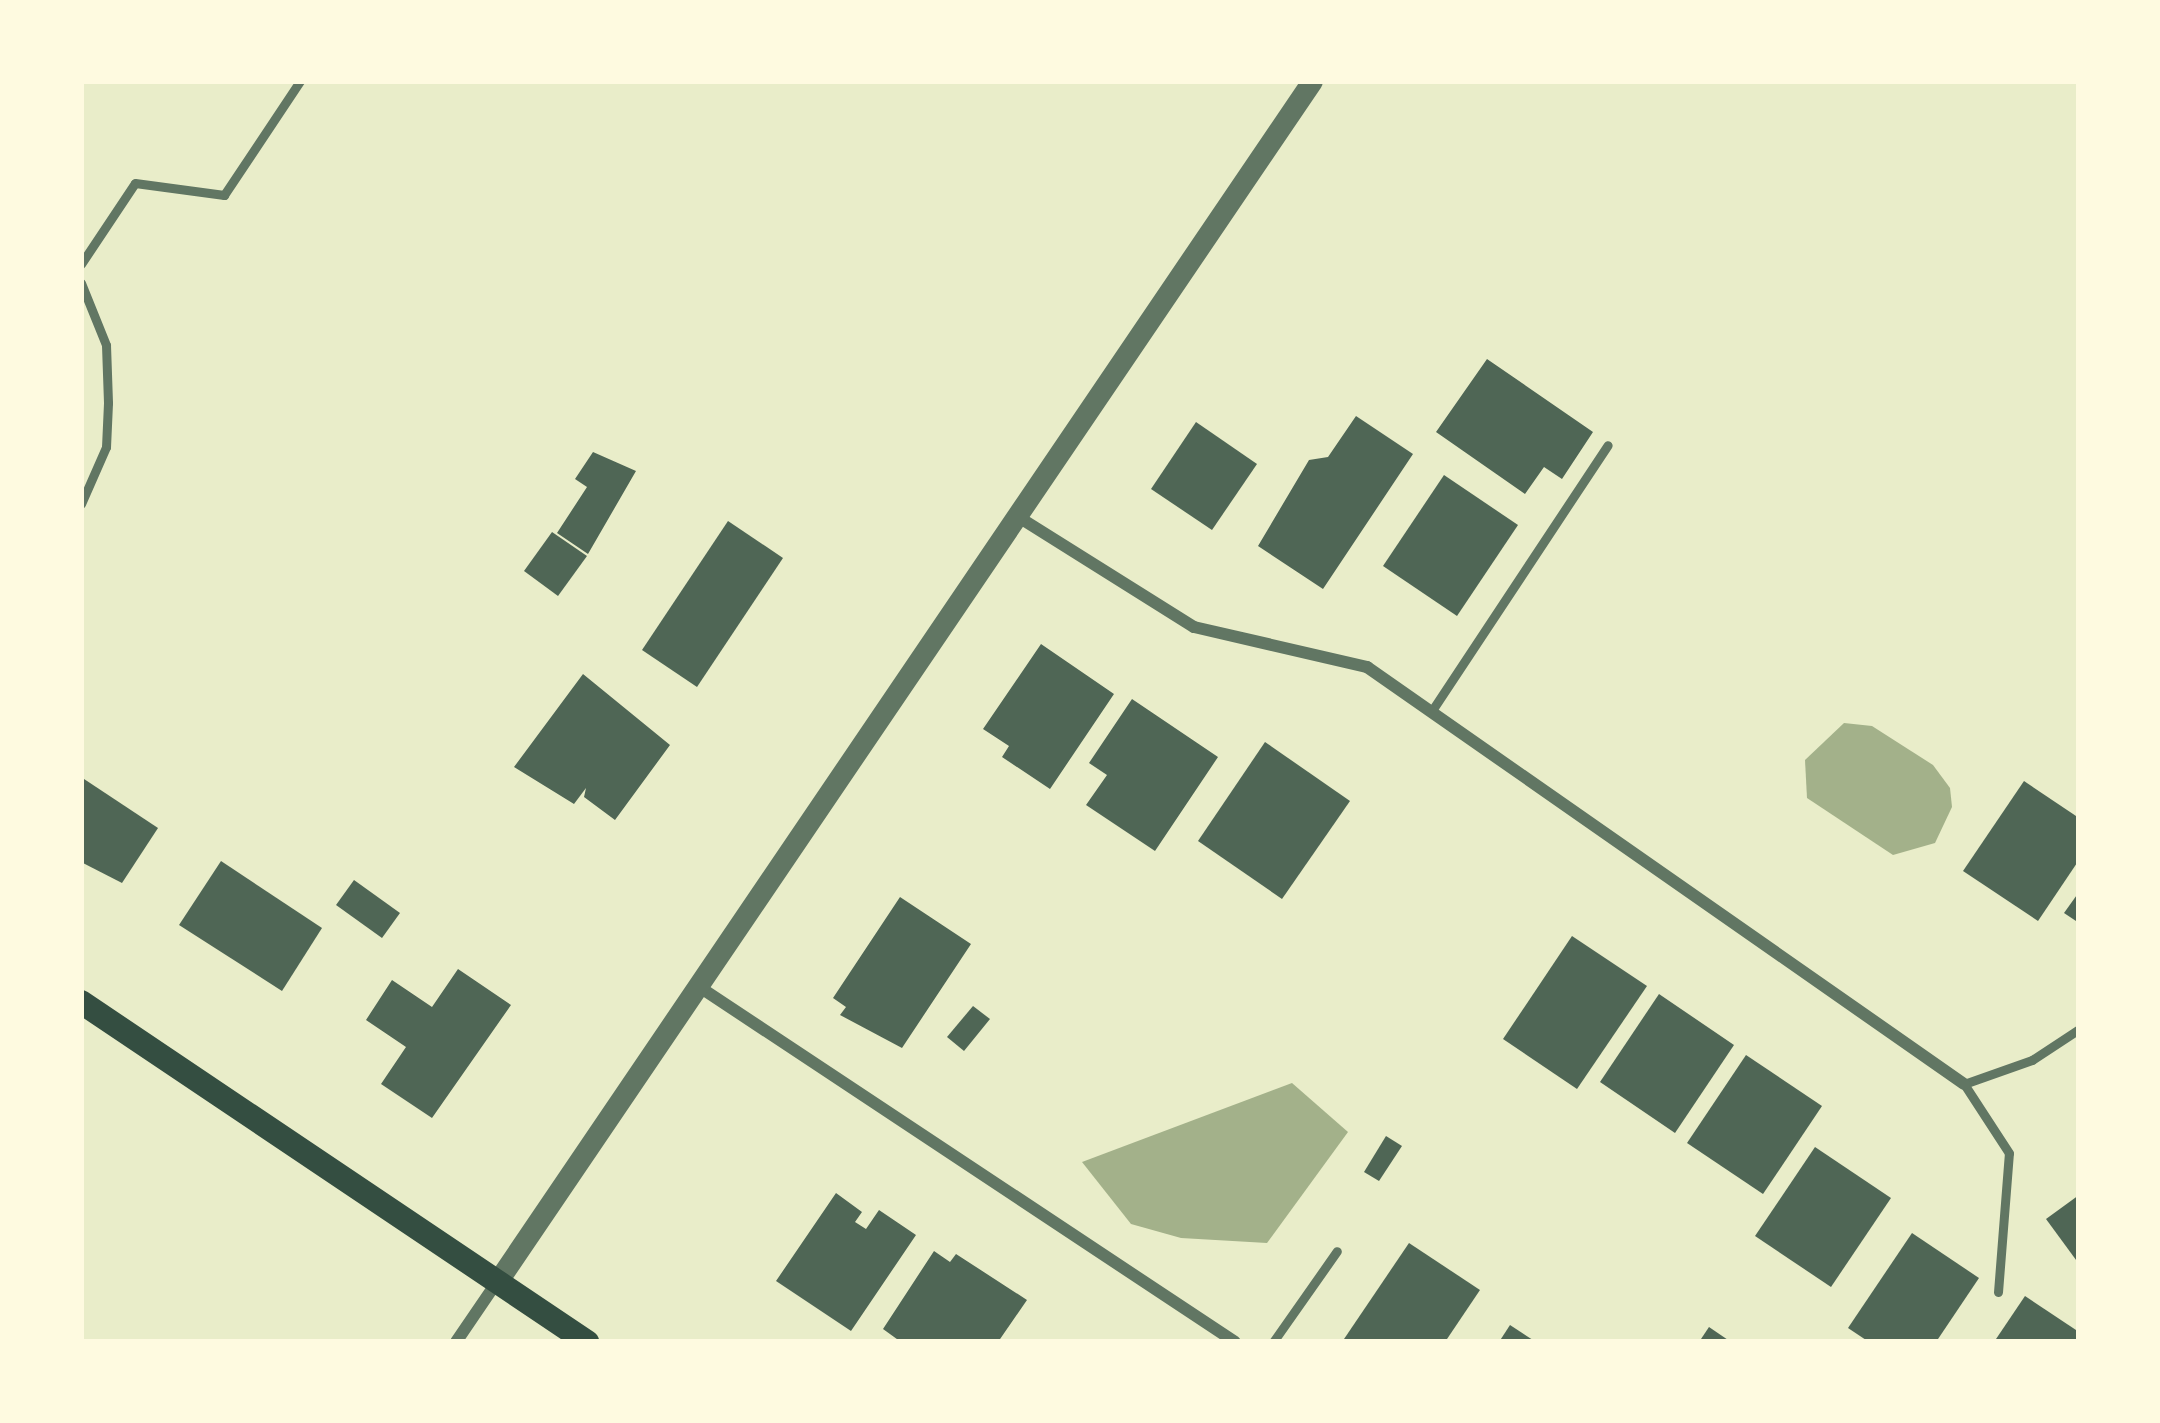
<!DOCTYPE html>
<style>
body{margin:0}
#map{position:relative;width:2160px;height:1423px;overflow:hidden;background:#e9edc9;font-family:Georgia,serif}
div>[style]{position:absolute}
.water>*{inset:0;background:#a3b18a}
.building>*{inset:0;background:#4f6655}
.service>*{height:9px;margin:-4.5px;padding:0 4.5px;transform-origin:4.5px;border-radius:4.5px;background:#617663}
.minor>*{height:12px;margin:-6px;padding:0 6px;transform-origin:6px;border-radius:6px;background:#617663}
.tertiary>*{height:21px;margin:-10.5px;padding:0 10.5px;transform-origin:10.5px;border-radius:10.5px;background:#617663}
.secondary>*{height:24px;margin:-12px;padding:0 12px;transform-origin:12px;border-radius:12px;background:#344e41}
span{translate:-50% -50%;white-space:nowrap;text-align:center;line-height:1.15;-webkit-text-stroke:10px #fefae0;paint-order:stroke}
.frame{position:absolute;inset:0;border:84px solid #fefae0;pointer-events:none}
</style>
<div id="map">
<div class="water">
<div style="clip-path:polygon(1844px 723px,1872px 726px,1933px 765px,1950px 788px,1952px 807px,1935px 843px,1893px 855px,1807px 798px,1805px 760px)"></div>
<div style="clip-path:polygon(1292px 1083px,1348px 1132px,1267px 1243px,1181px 1238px,1131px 1224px,1082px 1162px)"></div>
</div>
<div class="building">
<div style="clip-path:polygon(1487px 359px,1593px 432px,1562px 479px,1544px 467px,1525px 494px,1436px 432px)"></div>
<div style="clip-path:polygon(1356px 416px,1413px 454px,1323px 589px,1258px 546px,1309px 460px,1328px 457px)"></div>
<div style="clip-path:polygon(1196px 422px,1257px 464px,1212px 530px,1151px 489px)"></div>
<div style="clip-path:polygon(593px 452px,636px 471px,588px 554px,557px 533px,587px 487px,575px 479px)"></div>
<div style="clip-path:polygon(1444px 475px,1518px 525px,1457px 616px,1383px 566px)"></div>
<div style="clip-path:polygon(728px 521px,783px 558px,697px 687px,642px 650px)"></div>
<div style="clip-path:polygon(552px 532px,587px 556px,558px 596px,524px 571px)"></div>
<div style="clip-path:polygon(1041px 644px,1114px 694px,1050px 789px,1002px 757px,1009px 746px,983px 729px)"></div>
<div style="clip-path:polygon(583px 674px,670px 745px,615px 820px,584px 797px,586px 788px,574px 804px,514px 767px)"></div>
<div style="clip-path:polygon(1132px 699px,1218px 757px,1155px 851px,1086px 805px,1107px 775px,1089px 763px)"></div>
<div style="clip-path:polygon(1265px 742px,1350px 801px,1282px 899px,1198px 841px)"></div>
<div style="clip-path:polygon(81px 777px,158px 828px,122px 883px,81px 862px)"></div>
<div style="clip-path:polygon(2024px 781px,2079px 818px,2079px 860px,2038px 921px,1963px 871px)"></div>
<div style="clip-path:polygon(221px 861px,322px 928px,282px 991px,179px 925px)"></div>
<div style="clip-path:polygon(354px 880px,400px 913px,382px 938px,336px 905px)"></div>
<div style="clip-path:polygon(2079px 892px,2079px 923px,2064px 913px)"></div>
<div style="clip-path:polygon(900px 897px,971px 944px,902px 1048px,840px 1015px,846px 1007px,833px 998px)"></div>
<div style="clip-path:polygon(1572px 936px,1647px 986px,1577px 1089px,1503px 1039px)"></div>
<div style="clip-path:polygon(458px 969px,511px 1005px,432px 1118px,381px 1084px,406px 1047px,366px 1020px,392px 980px,432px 1007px)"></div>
<div style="clip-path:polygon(1659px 994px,1734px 1045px,1675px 1133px,1600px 1082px)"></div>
<div style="clip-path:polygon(973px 1006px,990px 1019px,964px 1051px,947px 1037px)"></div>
<div style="clip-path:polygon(1746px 1055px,1822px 1106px,1763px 1194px,1687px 1143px)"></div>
<div style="clip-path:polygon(1386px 1136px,1402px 1146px,1379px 1181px,1364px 1172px)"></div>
<div style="clip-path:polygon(1815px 1147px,1891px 1198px,1831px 1287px,1755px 1236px)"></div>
<div style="clip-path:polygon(836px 1193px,862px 1212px,855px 1222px,866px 1229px,879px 1210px,916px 1235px,851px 1331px,776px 1281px)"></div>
<div style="clip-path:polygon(2079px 1195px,2079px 1264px,2046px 1219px)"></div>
<div style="clip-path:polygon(1912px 1233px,1979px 1278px,1936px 1342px,1869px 1342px,1848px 1328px)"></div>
<div style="clip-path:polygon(1409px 1243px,1480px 1290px,1445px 1342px,1342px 1342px)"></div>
<div style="clip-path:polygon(934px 1251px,950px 1262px,956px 1254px,1027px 1300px,998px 1342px,901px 1342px,883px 1329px)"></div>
<div style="clip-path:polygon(2025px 1296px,2079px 1332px,2079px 1342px,1994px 1342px)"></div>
<div style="clip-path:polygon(1510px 1325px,1536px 1342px,1499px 1342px)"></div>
<div style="clip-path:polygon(1709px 1327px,1731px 1342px,1699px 1342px)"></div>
</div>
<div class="service">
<div style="left:81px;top:264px;width:97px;rotate:-56.3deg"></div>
<div style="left:135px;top:183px;width:90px;rotate:7.7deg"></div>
<div style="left:224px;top:195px;width:137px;rotate:-56.3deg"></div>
<div style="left:81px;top:283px;width:67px;rotate:68deg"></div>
<div style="left:106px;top:345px;width:58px;rotate:88deg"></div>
<div style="left:108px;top:403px;width:44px;rotate:92.6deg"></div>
<div style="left:106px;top:447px;width:62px;rotate:113.7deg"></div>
<div style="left:1431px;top:712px;width:320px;rotate:-56.5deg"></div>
<div style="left:1998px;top:1292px;width:139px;rotate:-85.5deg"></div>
<div style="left:2009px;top:1153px;width:82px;rotate:-123.1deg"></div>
<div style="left:1964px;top:1084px;width:72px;rotate:-19.4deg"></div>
<div style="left:2032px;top:1060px;width:56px;rotate:-33.4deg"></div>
<div style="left:1273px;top:1342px;width:111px;rotate:-54.9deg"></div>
</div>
<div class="minor">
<div style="left:1017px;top:516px;width:209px;rotate:32.1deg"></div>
<div style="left:1194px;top:627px;width:178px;rotate:13deg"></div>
<div style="left:1367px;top:667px;width:728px;rotate:34.93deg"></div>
<div style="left:698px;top:986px;width:644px;rotate:33.54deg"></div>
<div style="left:456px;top:1342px;width:73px;rotate:-55.7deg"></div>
</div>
<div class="tertiary">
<div style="left:497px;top:1282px;width:1451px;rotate:-55.84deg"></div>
</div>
<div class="secondary">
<div style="left:81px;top:1002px;width:610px;rotate:33.9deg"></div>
</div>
<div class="frame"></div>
</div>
